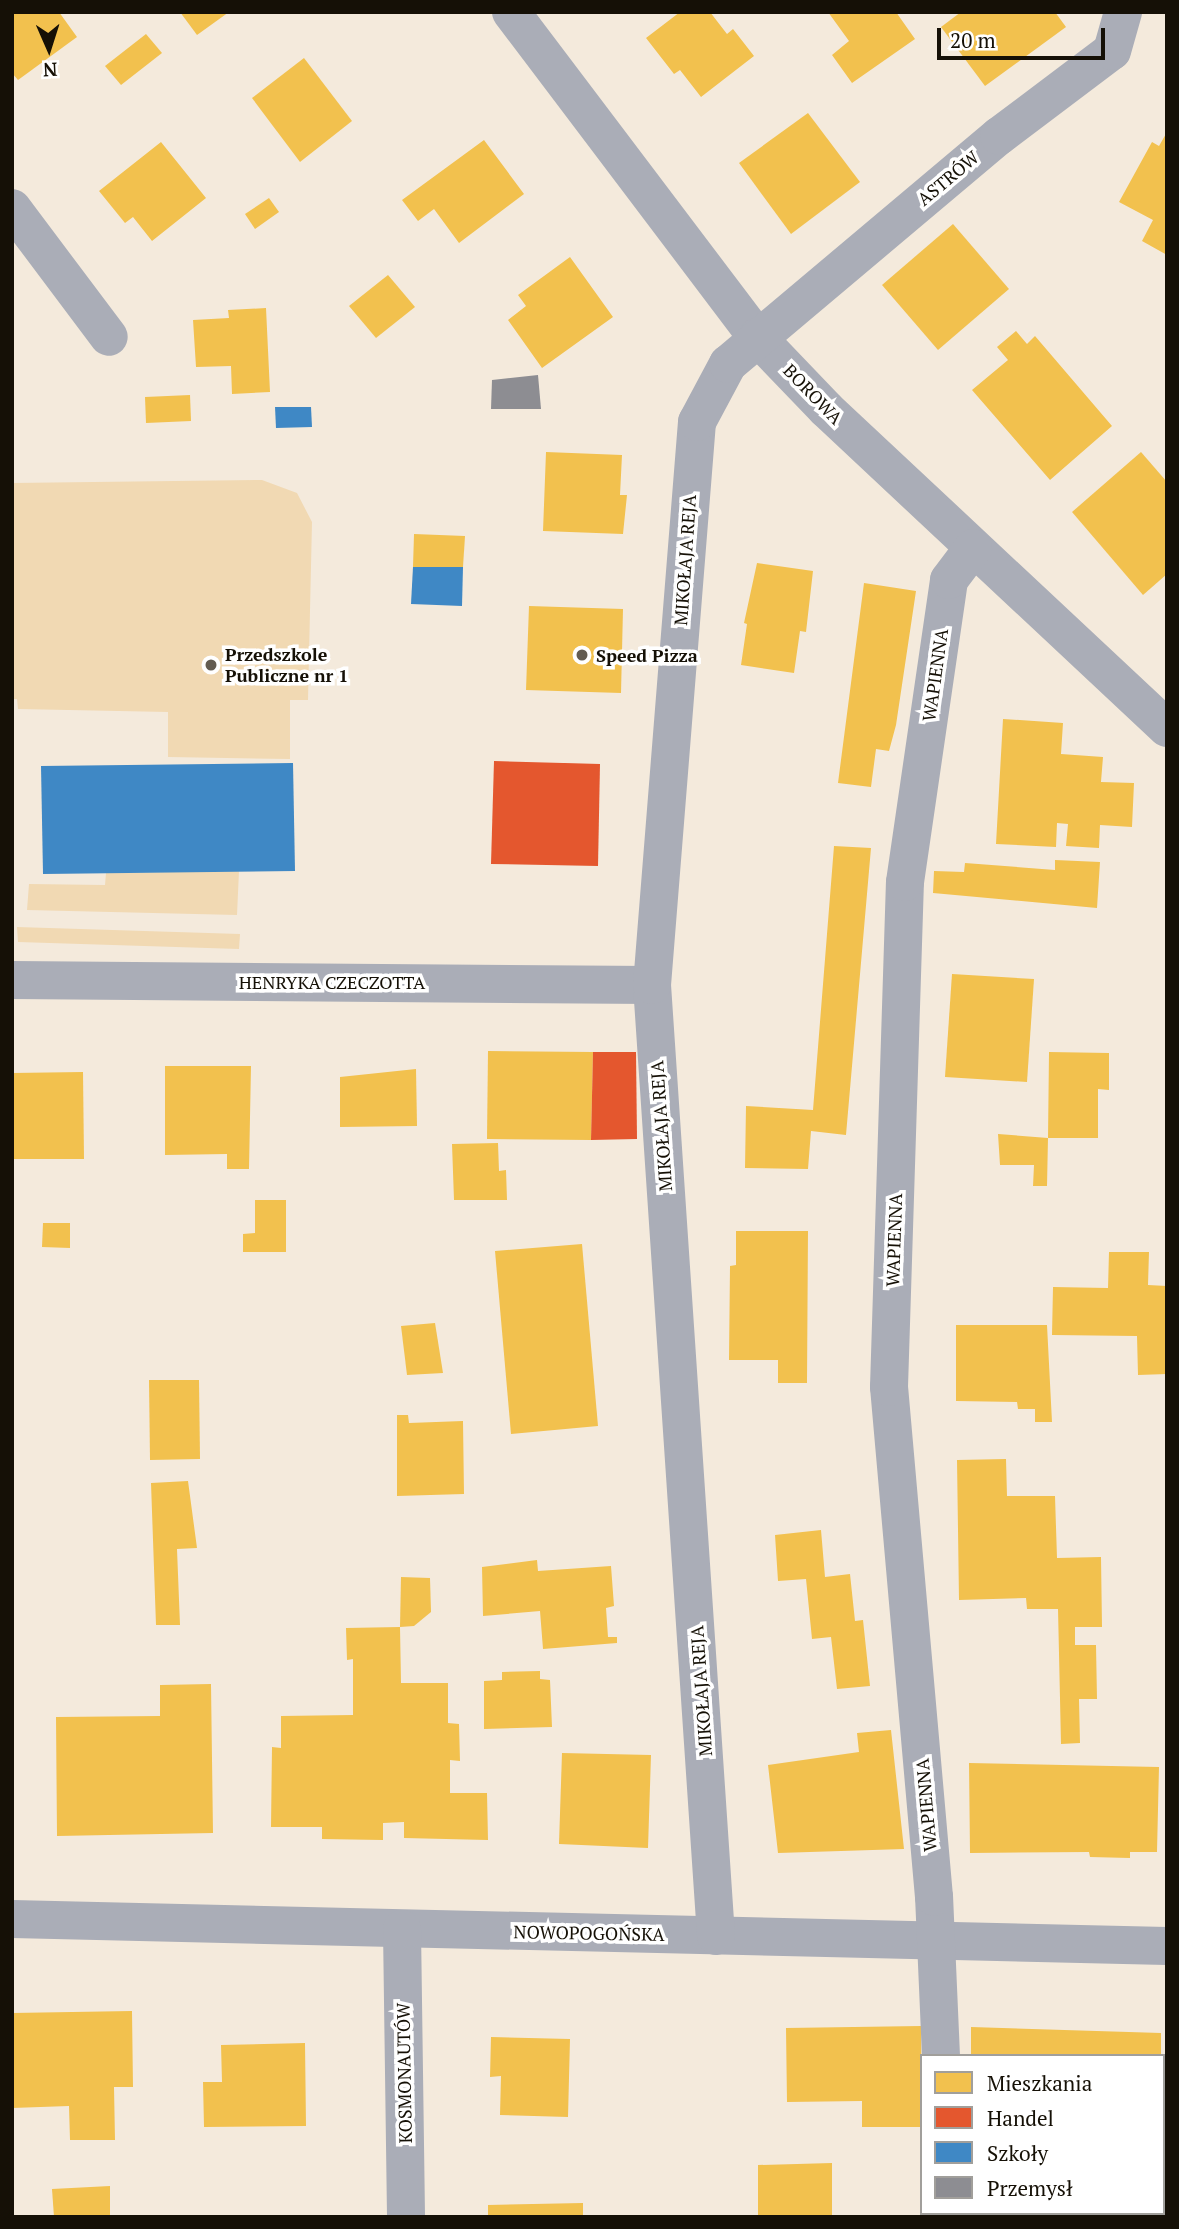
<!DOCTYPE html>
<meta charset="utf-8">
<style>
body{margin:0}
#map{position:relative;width:1179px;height:2229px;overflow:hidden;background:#f4eadc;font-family:"PT Serif",serif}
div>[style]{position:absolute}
.green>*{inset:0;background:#f1d9b3}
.homes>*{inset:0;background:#f2c14e}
.shops>*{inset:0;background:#e4572e}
.schools>*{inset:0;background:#3f88c5}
.industry>*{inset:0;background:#8d8d92}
.minor>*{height:38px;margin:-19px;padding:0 19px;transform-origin:19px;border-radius:19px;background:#aaadb7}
.dots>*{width:19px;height:19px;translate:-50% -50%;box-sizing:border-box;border:4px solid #fff;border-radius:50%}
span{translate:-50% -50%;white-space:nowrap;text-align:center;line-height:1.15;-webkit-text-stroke:7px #fff;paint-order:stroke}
.street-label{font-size:18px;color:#151006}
.poi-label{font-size:18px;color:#151006;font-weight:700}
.left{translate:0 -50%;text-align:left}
.frame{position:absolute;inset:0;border:14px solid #151006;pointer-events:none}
.legend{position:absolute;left:920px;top:2054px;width:245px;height:161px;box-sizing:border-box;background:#fff;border:2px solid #a19f9b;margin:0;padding:9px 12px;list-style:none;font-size:21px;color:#151006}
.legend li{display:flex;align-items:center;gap:14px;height:35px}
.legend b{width:35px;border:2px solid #a19f9b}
.north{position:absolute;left:14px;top:14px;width:70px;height:70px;-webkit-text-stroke:5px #fff;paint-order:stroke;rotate:177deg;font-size:19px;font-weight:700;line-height:28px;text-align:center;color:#151006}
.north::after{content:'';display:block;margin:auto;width:24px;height:32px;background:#151006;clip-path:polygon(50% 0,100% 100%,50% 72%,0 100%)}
.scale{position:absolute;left:937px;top:28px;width:168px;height:32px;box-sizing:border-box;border:4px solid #151006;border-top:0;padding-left:9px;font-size:21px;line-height:24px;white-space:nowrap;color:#151006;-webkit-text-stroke:5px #fff;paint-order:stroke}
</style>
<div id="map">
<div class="green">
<div style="clip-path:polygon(262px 480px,297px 493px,312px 522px,308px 700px,290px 700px,290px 759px,168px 757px,168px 712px,18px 709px,17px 699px,12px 699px,12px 483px)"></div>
<div style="clip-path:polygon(239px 871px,237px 915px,27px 910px,29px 884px,105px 885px,106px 873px)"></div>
<div style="clip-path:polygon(17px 927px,240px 934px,239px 949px,18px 942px)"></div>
</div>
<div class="homes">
<div style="clip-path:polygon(12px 12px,59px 12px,77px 37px,18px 80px,12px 73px)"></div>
<div style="clip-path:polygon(180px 12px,229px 12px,197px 35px)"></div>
<div style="clip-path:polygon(680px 12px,710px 12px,727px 34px,733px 29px,754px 56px,701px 97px,680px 70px,674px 74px,646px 38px)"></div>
<div style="clip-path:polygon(828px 12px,896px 12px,915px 39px,852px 83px,832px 55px,849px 41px)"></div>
<div style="clip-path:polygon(961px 12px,1055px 12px,1066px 27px,985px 86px,941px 27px)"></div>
<div style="clip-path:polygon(146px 34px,162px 53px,121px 85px,105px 66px)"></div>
<div style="clip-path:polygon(304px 58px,352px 121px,300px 162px,252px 98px)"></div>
<div style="clip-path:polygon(808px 113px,860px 182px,791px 234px,739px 163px)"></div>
<div style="clip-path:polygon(1167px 132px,1167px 255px,1142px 241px,1153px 220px,1119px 202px,1152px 142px,1159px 146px)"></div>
<div style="clip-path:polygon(484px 140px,524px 194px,459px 243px,434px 209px,418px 221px,402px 200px)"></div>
<div style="clip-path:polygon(161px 142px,206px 198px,152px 241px,133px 217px,125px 223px,99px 191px)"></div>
<div style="clip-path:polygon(269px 198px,279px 212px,255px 229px,245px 214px)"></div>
<div style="clip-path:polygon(953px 224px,1009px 289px,938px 350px,882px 285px)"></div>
<div style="clip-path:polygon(570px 257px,613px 317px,542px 368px,508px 320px,526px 306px,518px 295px)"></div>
<div style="clip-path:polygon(388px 275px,415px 307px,376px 338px,349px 306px)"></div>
<div style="clip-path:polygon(266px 308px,270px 392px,232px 394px,231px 366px,196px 367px,193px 320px,229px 318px,228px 310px)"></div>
<div style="clip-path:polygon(1016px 331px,1027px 344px,1035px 336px,1112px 426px,1050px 480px,972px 390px,1008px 360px,997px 347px)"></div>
<div style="clip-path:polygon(190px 395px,191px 421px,146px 423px,145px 397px)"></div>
<div style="clip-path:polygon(546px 452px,622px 455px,620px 495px,627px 495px,623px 534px,543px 531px)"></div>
<div style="clip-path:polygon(1141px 452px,1167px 482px,1167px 574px,1143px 595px,1072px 512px)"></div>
<div style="clip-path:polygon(414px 534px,465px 536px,463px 567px,413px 567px)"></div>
<div style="clip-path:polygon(757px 563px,813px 571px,806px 632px,800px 631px,794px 673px,741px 665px,747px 624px,744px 623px)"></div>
<div style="clip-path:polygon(864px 583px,916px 591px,896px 725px,889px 751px,876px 749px,871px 787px,838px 783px)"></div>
<div style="clip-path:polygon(529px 606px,623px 609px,621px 693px,526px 690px)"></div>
<div style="clip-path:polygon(1003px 719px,1063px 723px,1061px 754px,1103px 757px,1101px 782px,1134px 783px,1132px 827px,1100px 825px,1099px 848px,1066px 846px,1068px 824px,1057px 823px,1056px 847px,996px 844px)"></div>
<div style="clip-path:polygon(834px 846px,871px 848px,846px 1135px,811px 1131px,808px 1169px,745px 1168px,746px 1106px,813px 1110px)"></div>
<div style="clip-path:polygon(1055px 860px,1100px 862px,1097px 908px,933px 893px,934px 871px,964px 872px,965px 863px,1055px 870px)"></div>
<div style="clip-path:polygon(952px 974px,1034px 979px,1027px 1082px,945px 1077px)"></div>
<div style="clip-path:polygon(488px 1051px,593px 1052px,591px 1140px,487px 1139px)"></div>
<div style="clip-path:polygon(1049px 1052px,1109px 1053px,1109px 1090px,1098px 1089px,1098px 1138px,1048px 1138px)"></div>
<div style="clip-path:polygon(165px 1066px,251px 1066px,249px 1169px,227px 1169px,227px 1154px,165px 1155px)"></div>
<div style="clip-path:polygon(416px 1069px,417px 1126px,340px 1127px,340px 1077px)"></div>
<div style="clip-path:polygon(83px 1072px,84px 1159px,12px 1159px,12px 1073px)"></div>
<div style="clip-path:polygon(998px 1134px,1048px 1138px,1047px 1186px,1033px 1186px,1034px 1165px,1000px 1165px)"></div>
<div style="clip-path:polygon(498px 1143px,499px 1171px,506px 1170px,507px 1200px,454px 1200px,452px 1144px)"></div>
<div style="clip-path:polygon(255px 1200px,286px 1200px,286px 1252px,243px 1252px,243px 1234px,255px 1233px)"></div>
<div style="clip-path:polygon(43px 1223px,70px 1223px,70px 1248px,42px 1247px)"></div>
<div style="clip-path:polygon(736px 1231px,808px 1231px,807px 1383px,778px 1383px,778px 1360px,729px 1360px,730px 1266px,736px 1265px)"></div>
<div style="clip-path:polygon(582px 1244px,598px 1426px,511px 1434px,495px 1251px)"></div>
<div style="clip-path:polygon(1109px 1252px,1149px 1252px,1148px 1285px,1167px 1286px,1167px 1374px,1138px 1375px,1137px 1336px,1052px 1335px,1053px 1287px,1108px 1288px)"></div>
<div style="clip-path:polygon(435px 1323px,443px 1373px,407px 1375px,401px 1326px)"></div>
<div style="clip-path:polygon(956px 1325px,1047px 1325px,1052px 1422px,1035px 1422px,1035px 1409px,1018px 1409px,1017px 1402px,956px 1401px)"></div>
<div style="clip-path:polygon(149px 1380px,199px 1380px,200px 1459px,150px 1460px)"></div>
<div style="clip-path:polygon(397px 1415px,408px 1415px,409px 1423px,463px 1421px,464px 1494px,397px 1496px)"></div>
<div style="clip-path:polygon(1006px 1459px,1007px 1496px,1055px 1496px,1057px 1558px,1101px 1557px,1102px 1627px,1075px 1627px,1075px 1645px,1096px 1645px,1097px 1699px,1079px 1699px,1080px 1743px,1061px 1744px,1058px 1609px,1027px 1609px,1026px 1598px,959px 1600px,957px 1460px)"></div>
<div style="clip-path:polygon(188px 1481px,197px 1548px,177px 1549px,180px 1625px,156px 1625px,151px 1483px)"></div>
<div style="clip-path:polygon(821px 1530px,825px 1577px,850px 1574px,855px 1621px,863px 1620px,870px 1686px,837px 1689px,831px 1637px,812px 1639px,806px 1579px,778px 1581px,775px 1535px)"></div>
<div style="clip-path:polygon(537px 1560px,538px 1571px,611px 1566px,614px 1606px,606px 1608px,608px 1637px,617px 1637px,617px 1643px,543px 1649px,540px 1611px,483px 1616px,482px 1567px)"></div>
<div style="clip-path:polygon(401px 1577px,430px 1578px,431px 1612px,414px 1626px,400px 1627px)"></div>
<div style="clip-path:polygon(400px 1627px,401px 1683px,448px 1683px,448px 1723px,459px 1724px,460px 1761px,450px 1760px,450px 1793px,487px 1793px,488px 1840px,404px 1838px,404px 1822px,383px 1823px,383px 1840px,322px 1839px,322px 1827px,271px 1827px,272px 1747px,281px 1748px,281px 1716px,353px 1715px,353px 1659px,347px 1660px,346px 1628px)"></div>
<div style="clip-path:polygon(540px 1671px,540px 1679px,550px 1680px,552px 1727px,484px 1729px,484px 1681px,502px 1680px,502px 1672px)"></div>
<div style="clip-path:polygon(211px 1684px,213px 1833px,57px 1836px,56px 1717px,160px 1716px,160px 1685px)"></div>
<div style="clip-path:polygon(891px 1730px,904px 1849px,778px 1853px,768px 1765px,859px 1752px,857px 1733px)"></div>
<div style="clip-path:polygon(562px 1753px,651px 1755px,648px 1848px,559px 1844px)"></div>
<div style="clip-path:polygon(969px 1763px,1159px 1767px,1157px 1852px,1130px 1852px,1130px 1858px,1090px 1857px,1089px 1852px,970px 1853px)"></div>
<div style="clip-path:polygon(132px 2011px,133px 2087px,114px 2087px,115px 2140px,70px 2140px,69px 2106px,12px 2108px,12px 2013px)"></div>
<div style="clip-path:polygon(921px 2026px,922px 2127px,862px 2127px,862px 2101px,787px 2102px,786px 2028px)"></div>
<div style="clip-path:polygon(971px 2027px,1161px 2033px,1161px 2056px,971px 2056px)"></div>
<div style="clip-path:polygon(491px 2037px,570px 2039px,568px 2117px,500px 2115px,501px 2076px,490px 2077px)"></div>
<div style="clip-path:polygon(305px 2043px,306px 2126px,204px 2127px,203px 2082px,222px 2082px,221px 2045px)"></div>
<div style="clip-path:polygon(832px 2163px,832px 2217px,758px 2217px,758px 2165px)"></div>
<div style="clip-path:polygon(110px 2186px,110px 2217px,54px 2217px,52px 2189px)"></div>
<div style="clip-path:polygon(583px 2203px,583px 2217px,488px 2217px,488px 2205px)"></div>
<div style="clip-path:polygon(1045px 2213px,1067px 2213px,1067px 2217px,1045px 2217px)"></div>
</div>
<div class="shops">
<div style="clip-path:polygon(494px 761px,600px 764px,598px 866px,491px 864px)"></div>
<div style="clip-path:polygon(593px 1052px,636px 1052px,637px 1139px,591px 1140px)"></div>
</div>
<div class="schools">
<div style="clip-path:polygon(275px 407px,311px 407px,312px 427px,276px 428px)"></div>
<div style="clip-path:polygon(413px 567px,463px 567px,462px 606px,411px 604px)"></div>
<div style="clip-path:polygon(293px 763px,295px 871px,43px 874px,41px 766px)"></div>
</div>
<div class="industry">
<div style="clip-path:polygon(538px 375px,541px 409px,491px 409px,492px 380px)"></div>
</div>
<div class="minor">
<div style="left:511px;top:12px;width:408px;rotate:52.9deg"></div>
<div style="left:757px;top:337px;width:100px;rotate:46.2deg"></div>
<div style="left:826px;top:409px;width:467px;rotate:43.1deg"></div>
<div style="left:12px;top:208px;width:161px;rotate:53.1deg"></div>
<div style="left:12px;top:980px;width:640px;rotate:0.45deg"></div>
<div style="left:12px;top:1919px;width:1155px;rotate:1.34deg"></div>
<div style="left:402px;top:1929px;width:288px;rotate:89.2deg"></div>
<div style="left:716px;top:1936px;width:953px;rotate:-93.85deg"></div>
<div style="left:652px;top:985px;width:565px;rotate:-85.43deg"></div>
<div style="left:697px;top:422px;width:66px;rotate:-61.9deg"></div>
<div style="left:728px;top:364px;width:354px;rotate:-40.1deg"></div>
<div style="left:999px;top:136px;width:141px;rotate:-37deg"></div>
<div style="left:1112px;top:51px;width:41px;rotate:-74.2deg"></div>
<div style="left:941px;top:2056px;width:159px;rotate:-92.5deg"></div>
<div style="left:934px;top:1897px;width:512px;rotate:-95.04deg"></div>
<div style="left:889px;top:1387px;width:505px;rotate:-88.19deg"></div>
<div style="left:905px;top:882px;width:305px;rotate:-81.7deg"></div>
<div style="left:949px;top:580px;width:40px;rotate:-53deg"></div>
<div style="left:946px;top:2213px;width:4px;rotate:90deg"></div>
</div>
<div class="dots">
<div style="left:582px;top:655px;background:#635c51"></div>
<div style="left:211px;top:665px;background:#635c51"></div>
</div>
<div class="street-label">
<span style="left:948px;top:178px;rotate:-40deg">ASTRÓW</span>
<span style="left:813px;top:394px;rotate:46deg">BOROWA</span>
<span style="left:685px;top:560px;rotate:-86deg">MIKOŁAJA REJA</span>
<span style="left:935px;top:675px;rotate:-82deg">WAPIENNA</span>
<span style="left:332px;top:982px">HENRYKA CZECZOTTA</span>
<span style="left:661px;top:1126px;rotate:-94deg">MIKOŁAJA REJA</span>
<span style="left:894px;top:1240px;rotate:-88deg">WAPIENNA</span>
<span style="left:701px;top:1691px;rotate:-94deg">MIKOŁAJA REJA</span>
<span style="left:926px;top:1805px;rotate:-95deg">WAPIENNA</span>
<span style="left:589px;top:1933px;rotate:1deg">NOWOPOGOŃSKA</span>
<span style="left:404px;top:2073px;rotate:-91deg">KOSMONAUTÓW</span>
</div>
<div class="poi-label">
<span class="left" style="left:225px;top:665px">Przedszkole<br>Publiczne nr 1</span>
<span class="left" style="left:596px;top:655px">Speed Pizza</span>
</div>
<div class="frame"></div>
<ul class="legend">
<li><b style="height:19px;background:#f2c14e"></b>Mieszkania</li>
<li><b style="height:19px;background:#e4572e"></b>Handel</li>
<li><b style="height:19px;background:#3f88c5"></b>Szkoły</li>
<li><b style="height:19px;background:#8d8d92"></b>Przemysł</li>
</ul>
<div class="north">N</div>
<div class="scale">20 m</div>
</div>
